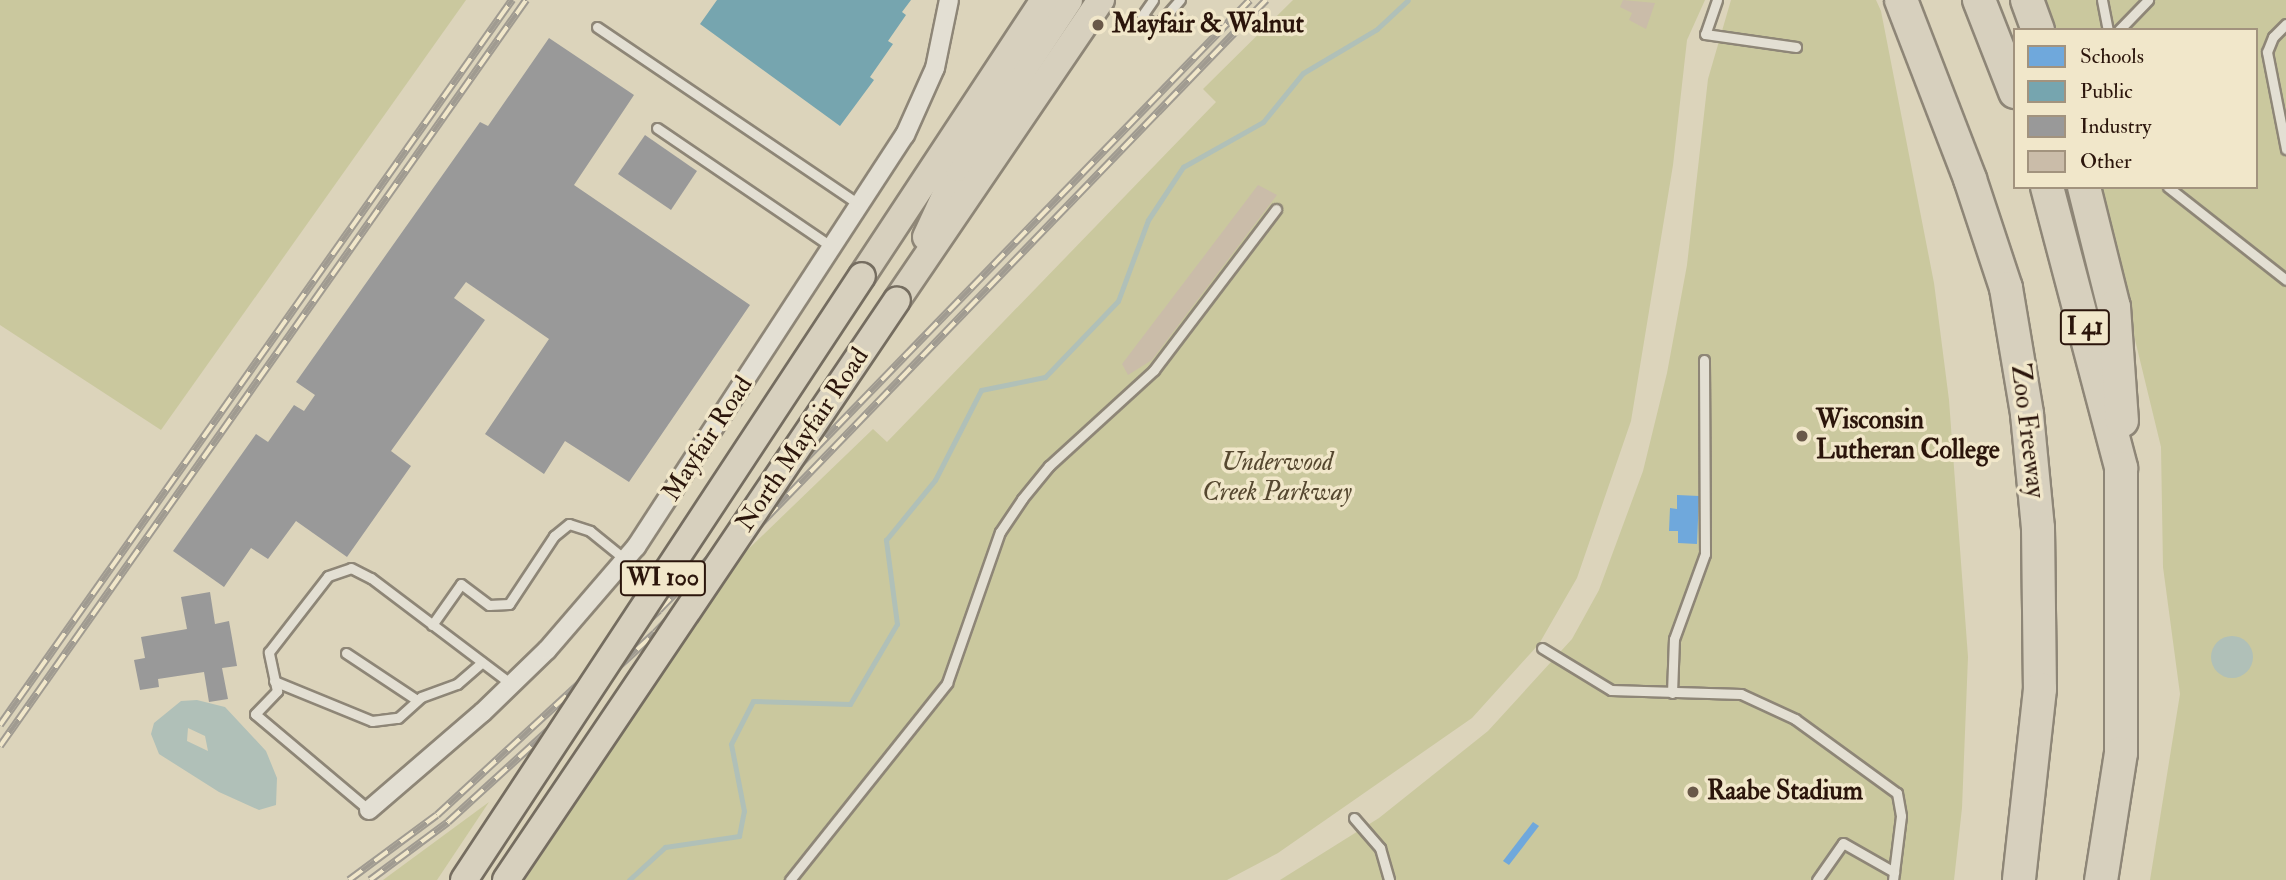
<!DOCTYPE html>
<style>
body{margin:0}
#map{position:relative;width:2286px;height:880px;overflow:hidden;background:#dcd4bb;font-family:"IM FELL Double Pica",serif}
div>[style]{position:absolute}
.green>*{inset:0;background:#cac89e}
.water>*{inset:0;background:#b0c0b8}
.round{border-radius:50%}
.schools>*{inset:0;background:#6fa8dc}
.public>*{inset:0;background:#76a5af}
.industry>*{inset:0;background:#999}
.stream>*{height:5px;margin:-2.5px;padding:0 2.5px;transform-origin:2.5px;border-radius:2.5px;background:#b0c0b8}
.building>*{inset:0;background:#cabca9}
.roads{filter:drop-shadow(2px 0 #8e8677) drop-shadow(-2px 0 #8e8677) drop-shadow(0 2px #8e8677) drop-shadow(0 -2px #8e8677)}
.lane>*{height:9px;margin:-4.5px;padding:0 4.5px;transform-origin:4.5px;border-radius:4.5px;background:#e3dfd3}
.street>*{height:18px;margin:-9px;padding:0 9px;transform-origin:9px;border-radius:9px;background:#e3dfd3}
.primary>*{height:26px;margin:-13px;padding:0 13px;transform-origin:13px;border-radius:13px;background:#d7d0be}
.highway>*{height:32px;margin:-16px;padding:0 16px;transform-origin:16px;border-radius:16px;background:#d7d0be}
.rail>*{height:8px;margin-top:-4px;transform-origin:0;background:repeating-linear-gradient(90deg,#f1e7ca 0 16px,#a09b91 0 32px);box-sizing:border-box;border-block:2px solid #a09b91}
.bridges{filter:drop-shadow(2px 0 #756d60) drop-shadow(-2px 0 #756d60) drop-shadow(0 2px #756d60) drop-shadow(0 -2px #756d60)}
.primary-bridge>*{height:26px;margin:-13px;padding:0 13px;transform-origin:13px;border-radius:13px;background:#d7d0be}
.dots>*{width:19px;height:19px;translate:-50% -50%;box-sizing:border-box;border:4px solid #f1e7ca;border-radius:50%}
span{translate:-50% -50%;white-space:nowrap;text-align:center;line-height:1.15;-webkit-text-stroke:7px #f1e7ca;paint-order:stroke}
.shield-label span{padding:2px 5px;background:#f1e7ca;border:2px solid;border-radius:5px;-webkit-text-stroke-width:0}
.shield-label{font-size:24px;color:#2b150b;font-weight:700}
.poi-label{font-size:26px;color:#2b150b;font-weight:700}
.left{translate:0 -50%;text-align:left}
.street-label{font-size:26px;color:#2b150b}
.park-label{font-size:26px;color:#564830;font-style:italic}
.legend{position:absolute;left:2013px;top:28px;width:245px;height:161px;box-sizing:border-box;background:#f1e7ca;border:2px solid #a2937e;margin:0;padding:9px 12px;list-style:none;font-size:21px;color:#2b150b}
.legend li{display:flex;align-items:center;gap:14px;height:35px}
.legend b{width:35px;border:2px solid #a2937e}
</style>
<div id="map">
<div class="green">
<div style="clip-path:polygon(0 0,466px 0,161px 430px,0 325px)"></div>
<div style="clip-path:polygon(1293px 0,1705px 0,1687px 40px,1673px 165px,1631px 421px,1577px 578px,1539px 644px,1472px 718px,1278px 853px,1227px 880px,525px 880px,738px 559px,873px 429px,887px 442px,1216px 102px,1203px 89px)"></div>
<div style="clip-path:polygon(1731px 0,1876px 0,1881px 11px,1934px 283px,1949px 400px,1968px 657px,1962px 808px,1954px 880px,1280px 880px,1379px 818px,1488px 731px,1572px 639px,1599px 590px,1643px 471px,1667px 373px,1687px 265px,1708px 79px)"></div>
<div style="clip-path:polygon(2017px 0,2286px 0,2286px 880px,2150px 880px,2180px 694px,2163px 567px,2161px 447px,2098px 187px,2256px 187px,2256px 30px,2030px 30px)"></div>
<div style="clip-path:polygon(489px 802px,437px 880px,383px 880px)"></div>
</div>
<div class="water">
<div class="round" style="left:2211px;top:636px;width:42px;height:42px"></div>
<div style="clip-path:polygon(evenodd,197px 700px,225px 707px,266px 751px,277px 778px,276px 805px,259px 810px,219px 792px,159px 754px,151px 734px,154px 723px,181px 701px,197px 700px,188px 728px,205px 736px,208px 751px,187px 741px,188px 728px)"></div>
</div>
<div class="schools">
<div style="clip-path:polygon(1677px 495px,1699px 496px,1697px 544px,1678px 543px,1678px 531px,1669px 531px,1670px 508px,1677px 509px)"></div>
<div style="clip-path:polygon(1533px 822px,1539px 826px,1509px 865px,1503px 861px)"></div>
</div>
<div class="public">
<div style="clip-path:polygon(717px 0,911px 0,902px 12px,906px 15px,888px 41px,893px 44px,870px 77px,874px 80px,840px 126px,700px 24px)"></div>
</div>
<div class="industry">
<div style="clip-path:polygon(549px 38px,634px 95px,574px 185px,750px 305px,629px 482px,565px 441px,544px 474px,485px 434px,549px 339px,466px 282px,454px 298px,485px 320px,391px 451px,411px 466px,347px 557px,296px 521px,268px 559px,251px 548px,224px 587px,173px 551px,256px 434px,268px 442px,294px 405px,304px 411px,315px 395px,296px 382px,480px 122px,488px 126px)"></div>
<div style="clip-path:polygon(645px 135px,697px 171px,671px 210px,618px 174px)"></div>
<div style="clip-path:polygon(210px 592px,215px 624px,229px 621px,237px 666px,222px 668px,228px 699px,209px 702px,204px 672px,158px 679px,159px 687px,140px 690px,134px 660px,145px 658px,141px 637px,187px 629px,181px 597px)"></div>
</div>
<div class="stream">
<div style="left:629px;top:880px;width:49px;rotate:-42.5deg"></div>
<div style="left:665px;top:847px;width:75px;rotate:-8.5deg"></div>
<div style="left:739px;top:836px;width:25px;rotate:-79deg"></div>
<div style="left:744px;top:811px;width:68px;rotate:-101deg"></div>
<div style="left:731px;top:744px;width:48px;rotate:-62.9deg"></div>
<div style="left:753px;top:701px;width:97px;rotate:1.8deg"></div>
<div style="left:850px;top:704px;width:93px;rotate:-59.6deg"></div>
<div style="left:897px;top:624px;width:85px;rotate:-97.5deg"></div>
<div style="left:886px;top:540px;width:77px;rotate:-50.8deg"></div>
<div style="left:935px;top:480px;width:101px;rotate:-62.9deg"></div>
<div style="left:981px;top:390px;width:65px;rotate:-11.5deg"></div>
<div style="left:1045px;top:377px;width:105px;rotate:-46.2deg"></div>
<div style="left:1118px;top:301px;width:86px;rotate:-69.7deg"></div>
<div style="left:1148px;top:220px;width:64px;rotate:-56.6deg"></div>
<div style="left:1183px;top:167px;width:92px;rotate:-29.4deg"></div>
<div style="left:1263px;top:122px;width:63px;rotate:-50.8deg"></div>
<div style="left:1303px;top:73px;width:86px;rotate:-30.7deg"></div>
<div style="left:1377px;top:29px;width:42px;rotate:-43.1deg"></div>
</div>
<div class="building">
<div style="clip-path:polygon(1623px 0,1655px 3px,1646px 29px,1629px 20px,1632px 13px,1620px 7px)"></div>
<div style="clip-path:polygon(1258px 185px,1277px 195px,1152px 360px,1128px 375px,1122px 364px)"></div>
</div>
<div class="roads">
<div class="lane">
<div style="left:1153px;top:0;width:19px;rotate:125deg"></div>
<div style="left:1142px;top:16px;width:18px;rotate:34deg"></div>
<div style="left:1157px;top:26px;width:35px;rotate:-49deg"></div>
<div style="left:1717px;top:0;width:36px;rotate:109deg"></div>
<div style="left:1705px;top:34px;width:92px;rotate:8.1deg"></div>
<div style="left:2102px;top:0;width:31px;rotate:79deg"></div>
<div style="left:2286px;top:24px;width:18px;rotate:135deg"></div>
<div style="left:2273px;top:37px;width:16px;rotate:112deg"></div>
<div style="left:2267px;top:52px;width:99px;rotate:78.9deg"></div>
<div style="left:597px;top:27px;width:318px;rotate:34.1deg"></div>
<div style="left:2119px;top:30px;width:42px;rotate:-46deg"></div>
<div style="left:657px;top:128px;width:212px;rotate:34.2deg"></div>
<div style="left:2168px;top:187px;width:150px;rotate:38.2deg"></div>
<div style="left:432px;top:625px;width:50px;rotate:-54.7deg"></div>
<div style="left:461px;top:584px;width:35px;rotate:37deg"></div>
<div style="left:489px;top:605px;width:20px;rotate:-3deg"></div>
<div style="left:509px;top:604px;width:82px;rotate:-56.5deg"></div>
<div style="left:554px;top:536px;width:19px;rotate:-39deg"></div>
<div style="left:569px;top:524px;width:22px;rotate:18deg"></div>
<div style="left:590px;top:531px;width:46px;rotate:38.9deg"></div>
<div style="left:1542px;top:648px;width:81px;rotate:31.3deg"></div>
<div style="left:1611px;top:690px;width:130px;rotate:1.8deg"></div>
<div style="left:1741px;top:694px;width:60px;rotate:24.8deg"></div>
<div style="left:1795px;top:719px;width:126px;rotate:36deg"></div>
<div style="left:1897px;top:793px;width:23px;rotate:80deg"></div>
<div style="left:1901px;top:816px;width:64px;rotate:97.1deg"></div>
<div style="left:346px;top:653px;width:85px;rotate:33.5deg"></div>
<div style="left:274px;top:681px;width:106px;rotate:22.2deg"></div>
<div style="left:372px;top:721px;width:26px;rotate:-7deg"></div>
<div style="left:398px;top:718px;width:31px;rotate:-42deg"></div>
<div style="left:421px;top:697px;width:38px;rotate:-20deg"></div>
<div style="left:457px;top:684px;width:33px;rotate:-41deg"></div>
<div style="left:1672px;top:693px;width:54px;rotate:-87.9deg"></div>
<div style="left:1674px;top:639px;width:90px;rotate:-70deg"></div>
<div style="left:1705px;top:554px;width:194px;rotate:-90.3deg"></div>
<div style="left:369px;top:810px;width:149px;rotate:-139.9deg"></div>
<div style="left:255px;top:714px;width:32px;rotate:-46deg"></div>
<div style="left:277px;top:691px;width:40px;rotate:-102deg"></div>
<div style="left:269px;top:652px;width:96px;rotate:-52.2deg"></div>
<div style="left:328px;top:576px;width:24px;rotate:-19deg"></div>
<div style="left:351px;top:568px;width:22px;rotate:27deg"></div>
<div style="left:371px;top:578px;width:176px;rotate:37.1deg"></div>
<div style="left:1354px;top:818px;width:40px;rotate:49deg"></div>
<div style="left:1380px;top:848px;width:33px;rotate:74deg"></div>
<div style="left:790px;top:880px;width:252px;rotate:-51.4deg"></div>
<div style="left:947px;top:683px;width:160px;rotate:-70.7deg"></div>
<div style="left:1000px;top:532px;width:40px;rotate:-56deg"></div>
<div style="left:1022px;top:499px;width:43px;rotate:-50.7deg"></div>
<div style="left:1049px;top:466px;width:142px;rotate:-42.4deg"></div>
<div style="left:1154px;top:370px;width:202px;rotate:-52.8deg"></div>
<div style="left:1817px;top:880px;width:45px;rotate:-54.9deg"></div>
<div style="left:1843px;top:843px;width:59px;rotate:29.6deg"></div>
</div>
<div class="street">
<div style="left:369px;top:810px;width:150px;rotate:-40.7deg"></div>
<div style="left:483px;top:712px;width:89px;rotate:-44.1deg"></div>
<div style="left:547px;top:650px;width:136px;rotate:-49.2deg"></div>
<div style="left:636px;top:547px;width:492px;rotate:-56.9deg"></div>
<div style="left:905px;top:135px;width:73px;rotate:-65.9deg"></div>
<div style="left:935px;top:68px;width:69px;rotate:-78.4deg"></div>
</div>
<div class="primary">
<div style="left:926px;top:237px;width:76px;rotate:-65.1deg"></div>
<div style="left:958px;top:168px;width:201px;rotate:-56.5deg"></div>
<div style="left:862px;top:276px;width:331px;rotate:-56.6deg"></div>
<div style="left:897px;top:300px;width:363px;rotate:-55.8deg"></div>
</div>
<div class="highway">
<div style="left:1901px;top:0;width:192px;rotate:68.9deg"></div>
<div style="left:1970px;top:179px;width:115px;rotate:71.7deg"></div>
<div style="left:2006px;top:288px;width:128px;rotate:80.5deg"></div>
<div style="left:2027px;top:414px;width:115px;rotate:84.5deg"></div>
<div style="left:2038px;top:528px;width:161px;rotate:89.3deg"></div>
<div style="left:2040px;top:689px;width:192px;rotate:96.3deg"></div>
<div style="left:1979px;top:0;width:99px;rotate:68.6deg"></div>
<div style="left:2027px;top:0;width:32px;rotate:70deg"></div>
<div style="left:2047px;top:187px;width:291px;rotate:75.2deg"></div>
<div style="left:2121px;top:468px;width:285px;rotate:90deg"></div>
<div style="left:2121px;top:753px;width:129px;rotate:98.9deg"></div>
<div style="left:2084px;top:187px;width:124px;rotate:76deg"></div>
<div style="left:2114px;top:307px;width:114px;rotate:86deg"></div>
</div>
</div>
<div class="rail">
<div style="left:0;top:725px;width:888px;rotate:-54.77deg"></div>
<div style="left:0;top:746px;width:913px;rotate:-54.81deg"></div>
<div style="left:349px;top:880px;width:109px;rotate:-36.5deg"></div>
<div style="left:437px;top:815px;width:302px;rotate:-42.7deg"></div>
<div style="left:659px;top:610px;width:849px;rotate:-45.91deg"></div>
<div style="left:370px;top:880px;width:97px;rotate:-36.6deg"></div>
<div style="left:448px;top:822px;width:280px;rotate:-42.4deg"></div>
<div style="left:655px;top:633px;width:880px;rotate:-46.01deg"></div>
</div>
<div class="bridges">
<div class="primary-bridge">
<div style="left:464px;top:880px;width:723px;rotate:-56.62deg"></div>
<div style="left:506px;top:880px;width:699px;rotate:-56.01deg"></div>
</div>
</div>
<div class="dots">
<div style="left:1098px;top:25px;background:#695849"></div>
<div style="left:1802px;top:436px;background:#695849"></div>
<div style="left:1693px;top:792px;background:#695849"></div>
</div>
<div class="shield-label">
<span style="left:2085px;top:327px">I 41</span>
<span style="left:663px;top:578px">WI 100</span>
</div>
<div class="poi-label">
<span class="left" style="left:1112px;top:25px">Mayfair &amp; Walnut</span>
<span class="left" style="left:1816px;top:436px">Wisconsin<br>Lutheran College</span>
<span class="left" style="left:1707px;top:792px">Raabe Stadium</span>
</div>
<div class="street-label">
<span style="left:2027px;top:431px;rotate:83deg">Zoo Freeway</span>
<span style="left:708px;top:439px;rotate:-57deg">Mayfair Road</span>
<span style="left:803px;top:440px;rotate:-56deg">North Mayfair Road</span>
</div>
<div class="park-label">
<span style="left:1277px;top:478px">Underwood<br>Creek Parkway</span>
</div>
<ul class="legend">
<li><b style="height:19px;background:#6fa8dc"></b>Schools</li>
<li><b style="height:19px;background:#76a5af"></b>Public</li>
<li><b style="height:19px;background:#999"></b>Industry</li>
<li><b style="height:19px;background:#cabca9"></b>Other</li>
</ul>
</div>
